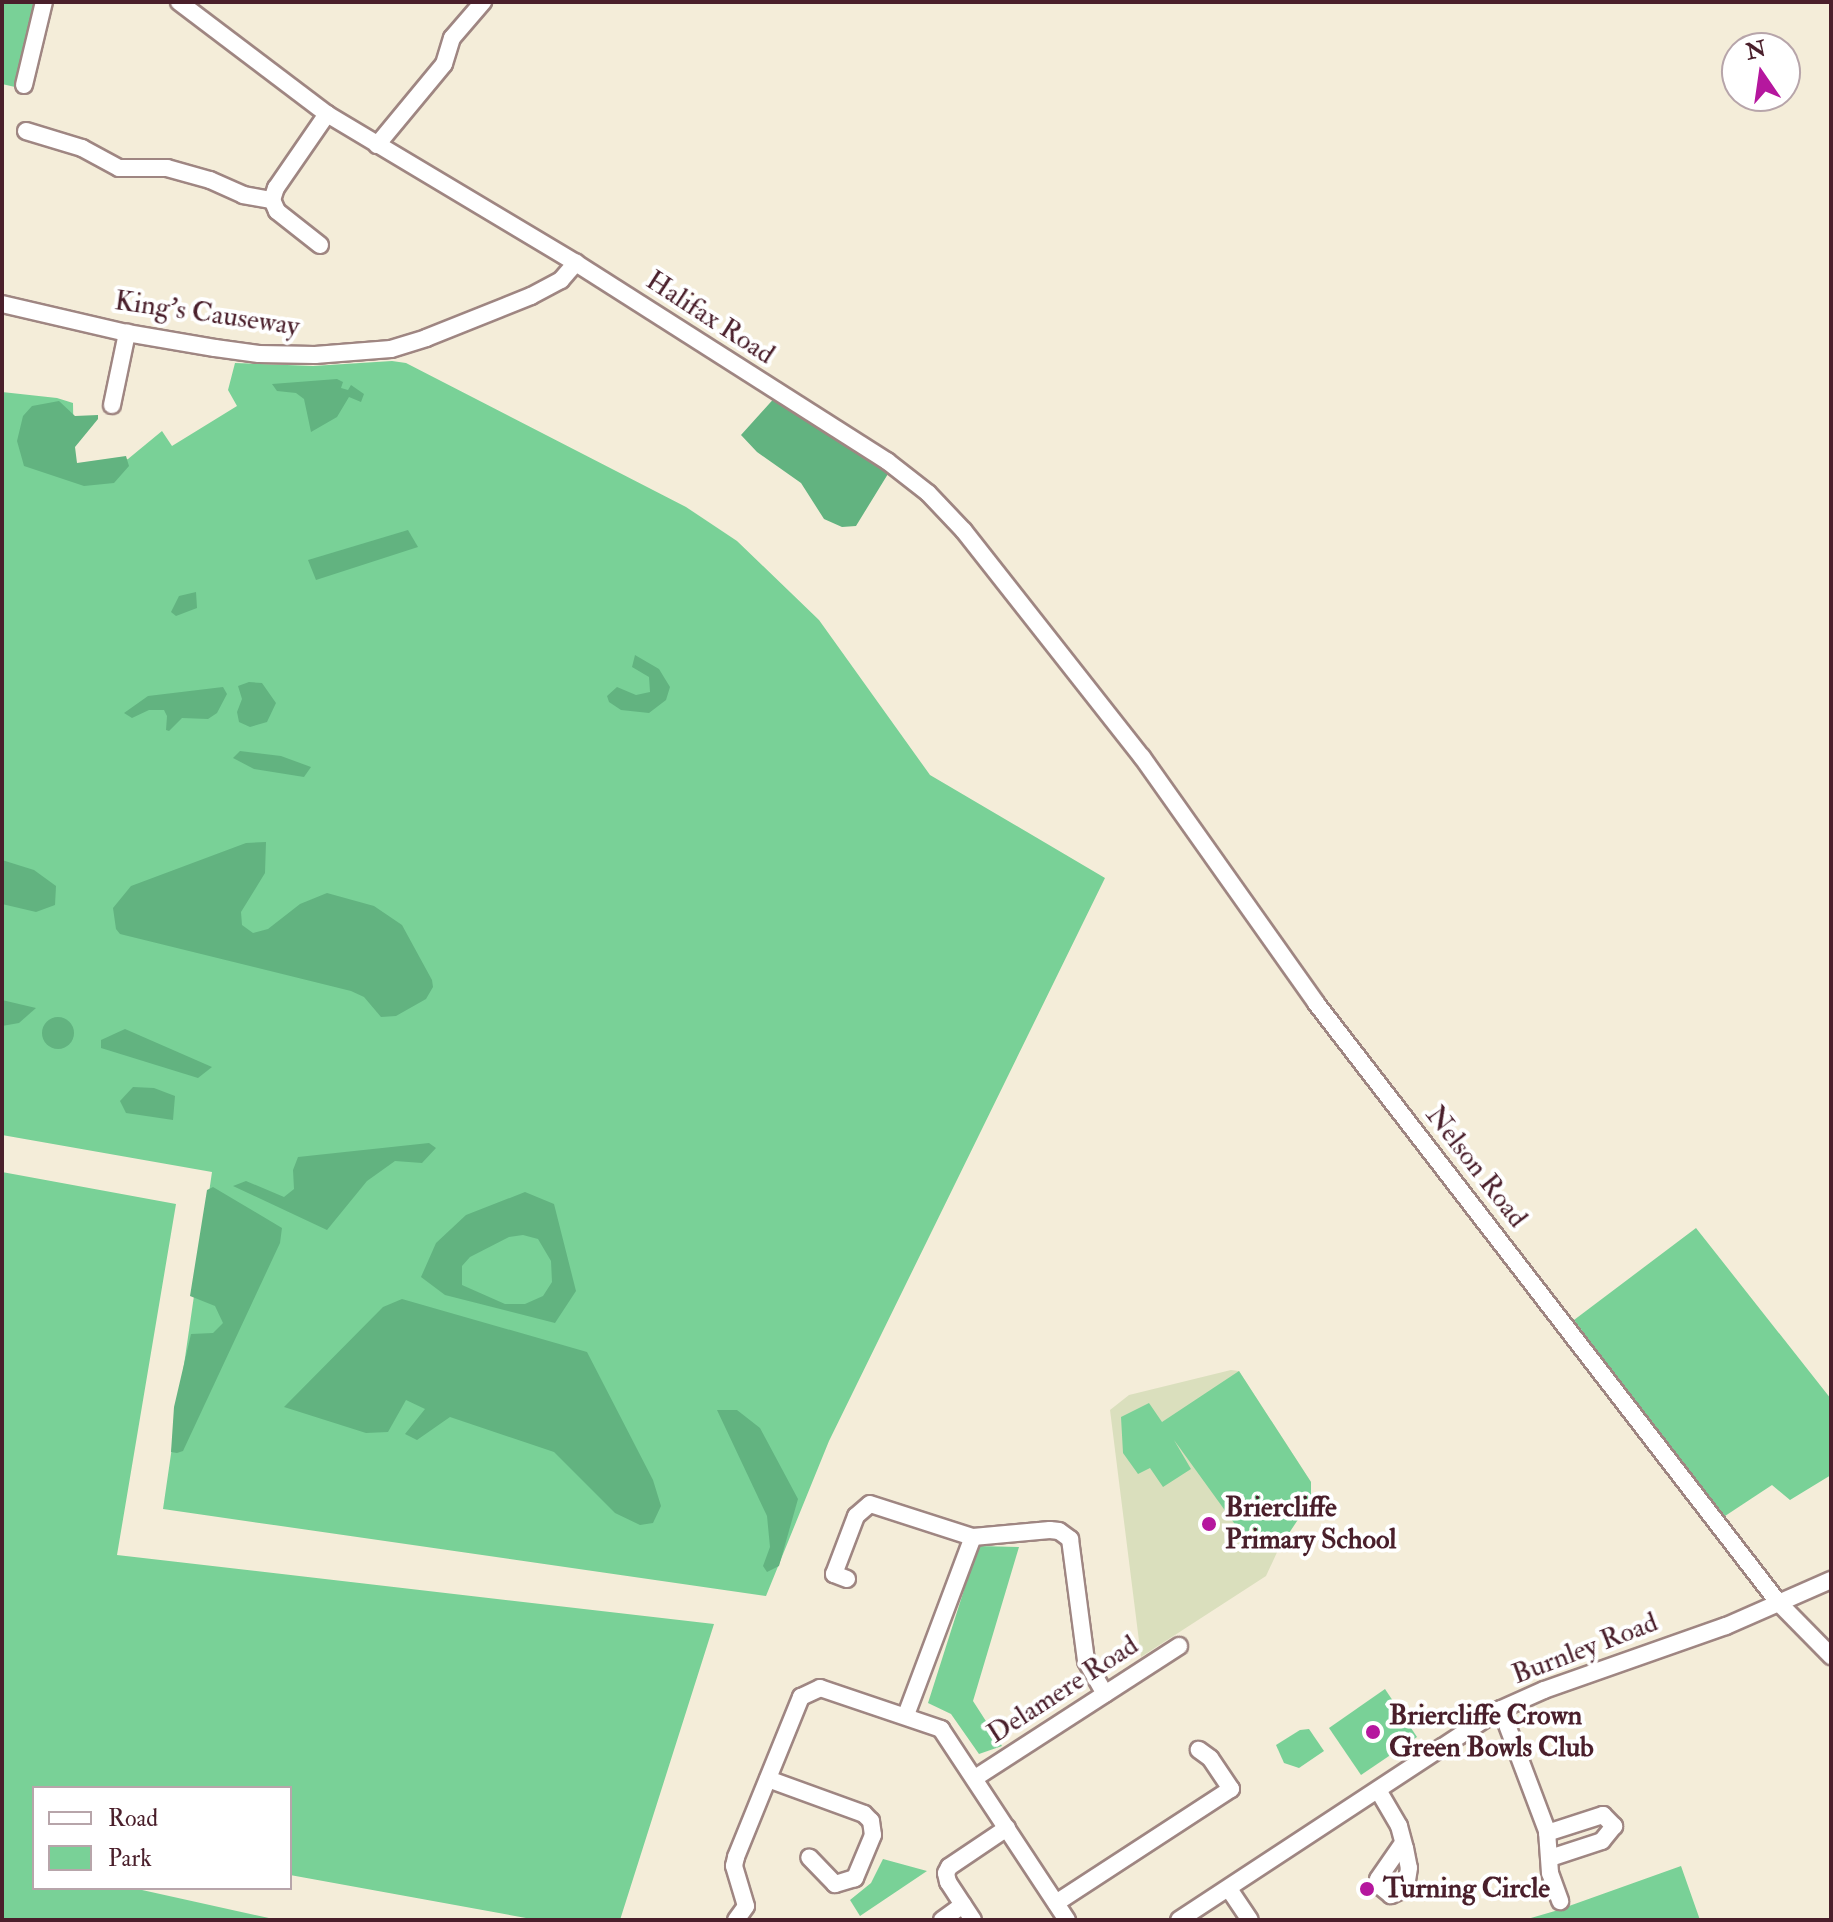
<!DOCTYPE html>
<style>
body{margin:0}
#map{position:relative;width:1833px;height:1922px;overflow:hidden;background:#f4edd9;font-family:"IM FELL Double Pica",serif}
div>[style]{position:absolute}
.built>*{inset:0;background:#dadfbd}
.green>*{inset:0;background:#79d197}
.forest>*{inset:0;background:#62b380}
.round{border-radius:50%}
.roads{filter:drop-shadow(2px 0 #9f8682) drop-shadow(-2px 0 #9f8682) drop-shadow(0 2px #9f8682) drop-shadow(0 -2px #9f8682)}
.minor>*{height:16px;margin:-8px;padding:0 8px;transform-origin:8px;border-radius:8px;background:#fff}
.dots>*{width:22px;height:22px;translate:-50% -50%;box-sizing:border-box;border:4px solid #fff;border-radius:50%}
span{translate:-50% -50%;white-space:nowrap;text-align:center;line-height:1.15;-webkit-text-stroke:8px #fff;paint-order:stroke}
.street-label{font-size:28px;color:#4a1f2b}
.poi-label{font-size:28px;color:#4a1f2b;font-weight:700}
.left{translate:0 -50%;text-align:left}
.frame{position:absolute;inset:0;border:4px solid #4a1f2b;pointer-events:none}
.legend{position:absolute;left:32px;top:1786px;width:260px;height:104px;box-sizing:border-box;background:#fff;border:2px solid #b7a5aa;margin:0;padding:10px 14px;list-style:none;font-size:24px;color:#4a1f2b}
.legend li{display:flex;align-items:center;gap:16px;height:40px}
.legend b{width:40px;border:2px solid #b7a5aa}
.north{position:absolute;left:1721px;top:32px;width:80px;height:80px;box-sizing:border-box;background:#fff;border:2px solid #b7a5aa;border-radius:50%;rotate:347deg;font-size:22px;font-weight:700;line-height:32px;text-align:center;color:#4a1f2b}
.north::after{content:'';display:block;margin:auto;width:28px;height:36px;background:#b5179e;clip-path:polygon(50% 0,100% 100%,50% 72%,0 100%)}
</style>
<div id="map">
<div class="built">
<div style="clip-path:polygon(1231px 1370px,1239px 1371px,1311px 1482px,1311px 1500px,1279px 1548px,1266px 1576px,1141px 1657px,1110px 1410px,1129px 1395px)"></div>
</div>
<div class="green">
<div style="clip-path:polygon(2px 2px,36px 2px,15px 87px,2px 84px)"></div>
<div style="clip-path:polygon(392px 361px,406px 363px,686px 507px,737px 541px,819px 620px,930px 775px,1105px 878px,829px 1441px,766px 1596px,163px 1509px,212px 1172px,2px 1135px,2px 392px,57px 398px,73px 403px,74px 468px,100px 469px,128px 459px,162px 431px,172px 446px,237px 406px,228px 390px,235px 363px,313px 366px)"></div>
<div style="clip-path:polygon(2px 1172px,176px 1204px,117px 1555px,714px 1624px,620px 1920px,537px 1920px,290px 1875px,290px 1788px,34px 1788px,34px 1888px,133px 1888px,278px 1920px,2px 1920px)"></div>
<div style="clip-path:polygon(1696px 1228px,1831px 1399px,1831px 1475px,1790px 1500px,1772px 1485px,1722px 1518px,1574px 1320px)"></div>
<div style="clip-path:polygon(1239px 1371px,1311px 1482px,1311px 1500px,1279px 1548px,1254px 1528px,1242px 1534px,1174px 1440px,1191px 1469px,1163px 1487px,1150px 1468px,1138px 1474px,1123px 1453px,1121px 1417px,1149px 1403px,1162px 1422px)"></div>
<div style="clip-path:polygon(978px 1546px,1019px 1547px,973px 1701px,1002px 1746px,979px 1754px,951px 1714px,928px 1703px)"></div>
<div style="clip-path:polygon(1385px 1689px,1417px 1737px,1361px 1775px,1329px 1728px)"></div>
<div style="clip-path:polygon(1309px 1729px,1324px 1751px,1299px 1768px,1284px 1763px,1276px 1745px,1300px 1730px)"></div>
<div style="clip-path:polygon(883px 1859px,927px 1871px,860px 1916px,850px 1900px,871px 1883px)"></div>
<div style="clip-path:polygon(1681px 1866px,1700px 1920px,1524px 1920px,1555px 1911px)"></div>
</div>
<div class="forest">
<div style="clip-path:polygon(337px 379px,343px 382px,341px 388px,348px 390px,351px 385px,364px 394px,361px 402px,349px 397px,337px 417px,311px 432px,304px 399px,296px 393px,277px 391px,272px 384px)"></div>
<div style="clip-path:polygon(778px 394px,891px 469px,856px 526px,842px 527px,824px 519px,801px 483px,757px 452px,741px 435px)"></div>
<div style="clip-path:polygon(59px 401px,75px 416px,98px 415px,98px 419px,75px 447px,77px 463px,126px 456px,129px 466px,114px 483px,84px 486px,24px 466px,17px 441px,23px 416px,32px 406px)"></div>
<div style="clip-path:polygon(408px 530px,418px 547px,316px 580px,308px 560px)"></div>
<div style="clip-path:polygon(196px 592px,197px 608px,176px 616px,171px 612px,179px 596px)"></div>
<div style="clip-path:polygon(635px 655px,659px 669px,670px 687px,666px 700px,649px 713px,621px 710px,609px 702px,607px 696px,617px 687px,636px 695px,650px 692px,649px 677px,632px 667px)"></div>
<div style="clip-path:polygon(249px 682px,262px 683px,276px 703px,267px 722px,250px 727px,239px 722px,237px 712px,242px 699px,238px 686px)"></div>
<div style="clip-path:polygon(223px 687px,227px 694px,217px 713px,208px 719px,182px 718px,169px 731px,166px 730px,167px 716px,164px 710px,149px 710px,132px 718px,124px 713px,148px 696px)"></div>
<div style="clip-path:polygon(240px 751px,281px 756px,311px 767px,304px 777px,254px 769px,233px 758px)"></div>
<div style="clip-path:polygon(266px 842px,265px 873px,241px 912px,242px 925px,253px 933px,268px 929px,300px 904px,327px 893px,374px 906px,402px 925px,432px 980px,433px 987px,426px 999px,396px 1016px,381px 1017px,364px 997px,351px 991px,120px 934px,116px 929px,113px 908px,131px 886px,246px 843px)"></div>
<div style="clip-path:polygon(2px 860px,34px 870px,56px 886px,55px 905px,36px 912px,2px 904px)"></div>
<div style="clip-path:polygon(2px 1000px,36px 1008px,19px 1023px,2px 1026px)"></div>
<div class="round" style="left:42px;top:1017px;width:32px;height:32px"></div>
<div style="clip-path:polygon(125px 1029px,212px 1067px,198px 1078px,101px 1048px,101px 1040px)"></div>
<div style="clip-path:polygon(133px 1087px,154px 1088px,175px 1096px,173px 1120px,126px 1113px,120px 1101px)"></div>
<div style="clip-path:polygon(429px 1143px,436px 1148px,422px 1163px,395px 1161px,367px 1181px,327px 1230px,233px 1186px,246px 1181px,284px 1197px,294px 1189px,293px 1170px,298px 1157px)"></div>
<div style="clip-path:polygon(213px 1187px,282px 1228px,280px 1243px,183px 1451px,177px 1453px,171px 1452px,174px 1407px,191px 1334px,213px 1333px,223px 1323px,215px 1306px,190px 1296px,207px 1190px)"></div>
<div style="clip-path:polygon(evenodd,525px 1192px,554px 1204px,576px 1291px,555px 1323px,445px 1295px,421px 1277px,436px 1243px,466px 1215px,525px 1192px,523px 1235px,538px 1239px,551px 1261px,552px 1282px,543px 1296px,525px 1304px,505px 1304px,462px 1285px,462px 1266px,470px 1257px,509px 1237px,523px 1235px)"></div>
<div style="clip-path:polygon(402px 1299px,587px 1352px,653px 1480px,661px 1506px,653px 1523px,640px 1525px,615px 1513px,554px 1452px,450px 1417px,417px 1440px,405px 1434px,425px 1409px,406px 1400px,388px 1432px,366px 1433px,284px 1407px,383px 1307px)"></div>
<div style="clip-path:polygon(717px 1410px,737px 1410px,760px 1428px,798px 1499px,779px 1566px,767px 1572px,763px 1566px,770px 1547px,767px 1516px)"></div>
</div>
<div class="roads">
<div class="minor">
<div style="left:179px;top:2px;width:186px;rotate:37.1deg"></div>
<div style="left:327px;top:114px;width:290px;rotate:30.9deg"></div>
<div style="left:576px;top:263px;width:369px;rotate:32.5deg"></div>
<div style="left:887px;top:461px;width:52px;rotate:38deg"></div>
<div style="left:928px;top:493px;width:52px;rotate:46.5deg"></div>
<div style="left:964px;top:531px;width:288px;rotate:51.8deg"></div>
<div style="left:1142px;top:757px;width:301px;rotate:54.7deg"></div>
<div style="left:1316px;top:1003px;width:756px;rotate:52.36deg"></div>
<div style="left:1778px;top:1602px;width:76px;rotate:45.5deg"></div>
<div style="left:24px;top:85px;width:85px;rotate:-76.5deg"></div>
<div style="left:26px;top:131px;width:59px;rotate:16.9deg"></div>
<div style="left:82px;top:148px;width:42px;rotate:28.4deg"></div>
<div style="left:119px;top:168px;width:48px"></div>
<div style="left:167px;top:168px;width:45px;rotate:15.6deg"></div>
<div style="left:210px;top:180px;width:36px;rotate:24deg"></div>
<div style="left:243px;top:195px;width:29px;rotate:10deg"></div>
<div style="left:377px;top:145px;width:105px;rotate:-50.4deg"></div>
<div style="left:444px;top:64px;width:27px;rotate:-73deg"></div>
<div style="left:452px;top:38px;width:48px;rotate:-49.3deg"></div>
<div style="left:320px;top:245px;width:55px;rotate:-141.7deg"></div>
<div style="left:277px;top:211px;width:12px;rotate:-114deg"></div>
<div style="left:272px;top:200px;width:13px;rotate:-72deg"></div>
<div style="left:276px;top:188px;width:90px;rotate:-55.4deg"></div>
<div style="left:2px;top:304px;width:128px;rotate:13.1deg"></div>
<div style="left:127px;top:333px;width:89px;rotate:9.7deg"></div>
<div style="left:215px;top:348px;width:44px;rotate:7.8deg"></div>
<div style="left:259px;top:354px;width:56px;rotate:1deg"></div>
<div style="left:315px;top:355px;width:76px;rotate:-4.5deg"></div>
<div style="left:391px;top:349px;width:37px;rotate:-17deg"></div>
<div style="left:426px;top:338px;width:113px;rotate:-21.8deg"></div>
<div style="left:531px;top:296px;width:34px;rotate:-28deg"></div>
<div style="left:561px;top:280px;width:23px;rotate:-49deg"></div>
<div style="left:112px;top:405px;width:74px;rotate:-78.2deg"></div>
<div style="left:847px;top:1579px;width:14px;rotate:-159deg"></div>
<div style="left:834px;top:1574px;width:62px;rotate:-69.2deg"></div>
<div style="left:856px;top:1516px;width:18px;rotate:-41deg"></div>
<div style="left:870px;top:1504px;width:108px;rotate:17.8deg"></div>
<div style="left:1501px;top:1709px;width:130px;rotate:69.3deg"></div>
<div style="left:1547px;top:1831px;width:42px;rotate:85.9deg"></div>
<div style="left:1550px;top:1873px;width:30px;rotate:70deg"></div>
<div style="left:906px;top:1715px;width:190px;rotate:-69.4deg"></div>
<div style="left:973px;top:1537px;width:77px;rotate:-5.2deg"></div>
<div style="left:1050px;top:1530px;width:9px;rotate:6deg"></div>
<div style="left:1059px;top:1531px;width:14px;rotate:36deg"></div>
<div style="left:1070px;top:1539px;width:123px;rotate:82.5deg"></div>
<div style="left:1086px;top:1661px;width:38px;rotate:60deg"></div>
<div style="left:975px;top:1778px;width:243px;rotate:-32.9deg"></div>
<div style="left:768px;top:1779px;width:102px;rotate:20deg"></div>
<div style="left:864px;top:1814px;width:10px;rotate:45deg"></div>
<div style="left:871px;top:1821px;width:14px;rotate:82deg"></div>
<div style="left:873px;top:1835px;width:47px;rotate:112.7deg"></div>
<div style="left:855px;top:1878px;width:21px;rotate:163deg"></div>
<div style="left:835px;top:1884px;width:37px;rotate:-134deg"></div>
<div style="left:1378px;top:1790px;width:42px;rotate:59.7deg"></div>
<div style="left:1399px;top:1826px;width:23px;rotate:75deg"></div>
<div style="left:1405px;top:1848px;width:20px;rotate:79deg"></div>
<div style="left:1409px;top:1868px;width:20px;rotate:99deg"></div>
<div style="left:1406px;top:1888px;width:17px;rotate:155deg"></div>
<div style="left:1391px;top:1895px;width:14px;rotate:-141deg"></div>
<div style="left:1380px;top:1886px;width:7px;rotate:-106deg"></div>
<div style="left:1378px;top:1879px;width:44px;rotate:-55.2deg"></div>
<div style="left:1547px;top:1833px;width:59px;rotate:-17.8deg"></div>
<div style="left:1603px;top:1815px;width:16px;rotate:45deg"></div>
<div style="left:1614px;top:1826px;width:19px;rotate:129deg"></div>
<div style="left:1602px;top:1841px;width:55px;rotate:161.9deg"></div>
<div style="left:1229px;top:1889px;width:37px;rotate:56deg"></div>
<div style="left:1056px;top:1903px;width:209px;rotate:-33.1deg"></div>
<div style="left:1231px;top:1789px;width:37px;rotate:-124deg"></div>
<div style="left:1210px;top:1758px;width:14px;rotate:-144deg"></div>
<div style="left:736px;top:1920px;width:17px;rotate:-54deg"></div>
<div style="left:746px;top:1906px;width:42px;rotate:-106.7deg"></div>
<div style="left:734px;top:1866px;width:9px;rotate:-77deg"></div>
<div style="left:736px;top:1857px;width:173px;rotate:-67.9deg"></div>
<div style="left:801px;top:1697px;width:21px;rotate:-25deg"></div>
<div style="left:820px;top:1688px;width:128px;rotate:18.7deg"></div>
<div style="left:941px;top:1729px;width:229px;rotate:56.6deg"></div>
<div style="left:942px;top:1920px;width:26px;rotate:-36deg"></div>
<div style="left:973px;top:1920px;width:45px;rotate:-123.3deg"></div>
<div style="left:948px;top:1882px;width:9px;rotate:-103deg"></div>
<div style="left:946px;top:1873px;width:7px;rotate:-63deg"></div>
<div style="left:949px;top:1867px;width:70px;rotate:-33.9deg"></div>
<div style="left:1179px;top:1920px;width:383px;rotate:-33.3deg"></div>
<div style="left:1499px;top:1710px;width:49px;rotate:-24deg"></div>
<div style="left:1544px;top:1690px;width:193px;rotate:-19.4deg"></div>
<div style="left:1726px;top:1626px;width:115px;rotate:-23.7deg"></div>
</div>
</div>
<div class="dots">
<div style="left:1209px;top:1524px;background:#b5179e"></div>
<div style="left:1373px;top:1732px;background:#b5179e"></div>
<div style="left:1367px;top:1889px;background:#b5179e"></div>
</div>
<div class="street-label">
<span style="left:207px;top:314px;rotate:8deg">King's Causeway</span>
<span style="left:710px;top:318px;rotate:33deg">Halifax Road</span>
<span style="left:1476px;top:1167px;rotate:52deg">Nelson Road</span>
<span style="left:1585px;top:1649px;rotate:-21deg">Burnley Road</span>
<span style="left:1063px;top:1690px;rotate:-33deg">Delamere Road</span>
</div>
<div class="poi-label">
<span class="left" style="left:1225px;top:1524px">Briercliffe<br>Primary School</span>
<span class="left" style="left:1389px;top:1732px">Briercliffe Crown<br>Green Bowls Club</span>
<span class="left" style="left:1383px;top:1889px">Turning Circle</span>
</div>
<div class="frame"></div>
<ul class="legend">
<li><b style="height:10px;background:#fff"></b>Road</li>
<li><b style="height:22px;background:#79d197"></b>Park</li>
</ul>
<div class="north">N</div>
</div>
